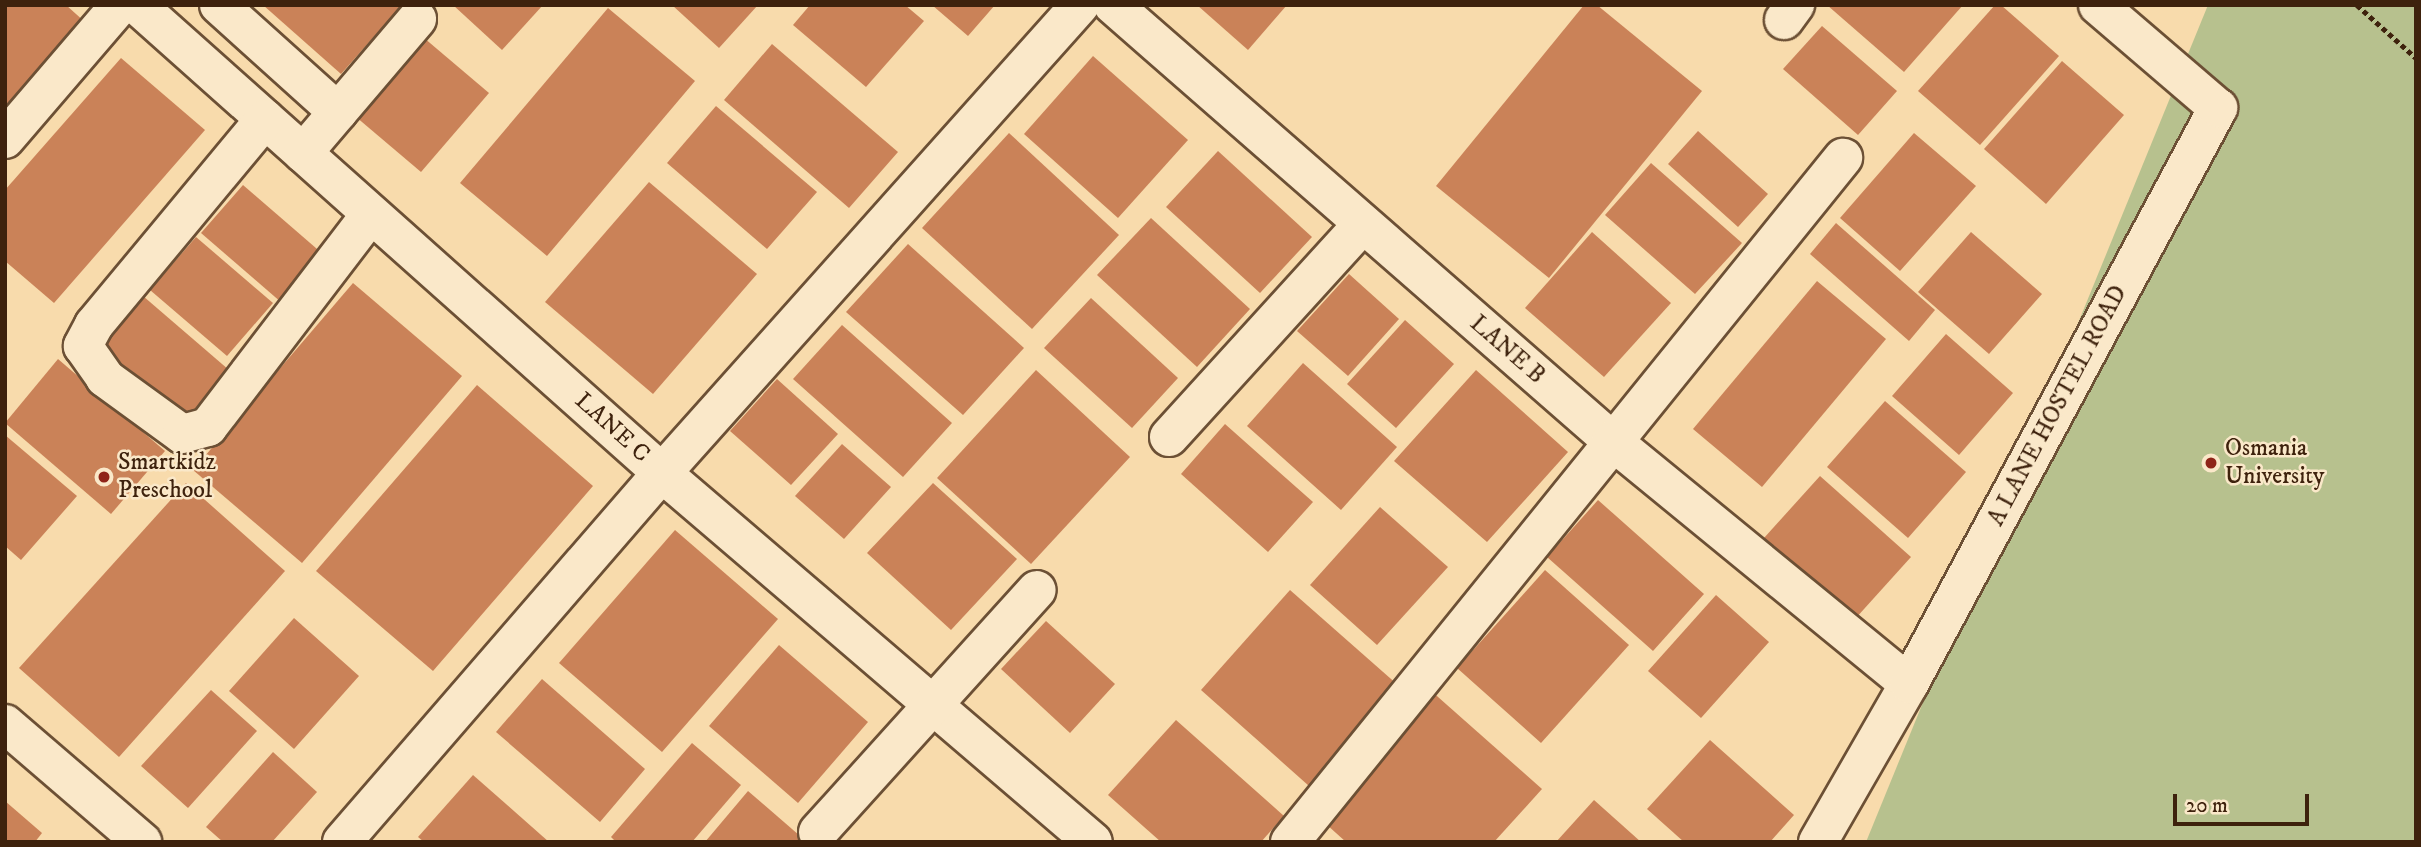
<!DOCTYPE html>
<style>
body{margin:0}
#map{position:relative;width:2421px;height:847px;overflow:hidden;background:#f8dbac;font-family:"IM FELL DW Pica",serif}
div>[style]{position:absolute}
.green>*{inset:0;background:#b7c18e}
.building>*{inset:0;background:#ca8258}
.path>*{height:4.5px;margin-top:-2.25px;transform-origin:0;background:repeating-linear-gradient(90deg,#3e220d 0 5px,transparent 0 8.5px)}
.roads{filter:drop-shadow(2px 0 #6c5035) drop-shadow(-2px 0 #6c5035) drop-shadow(0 2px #6c5035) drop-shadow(0 -2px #6c5035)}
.minor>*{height:38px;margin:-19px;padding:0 19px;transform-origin:19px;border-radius:19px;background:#fae8c9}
.dots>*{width:19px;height:19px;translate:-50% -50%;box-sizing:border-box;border:4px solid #fae8c9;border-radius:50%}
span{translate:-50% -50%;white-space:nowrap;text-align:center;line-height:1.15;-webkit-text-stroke:5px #fae8c9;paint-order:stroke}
.street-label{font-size:24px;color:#3e220d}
.poi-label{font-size:24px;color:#3e220d}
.left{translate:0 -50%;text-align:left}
.frame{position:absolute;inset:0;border:7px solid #3e220d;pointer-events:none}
.scale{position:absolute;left:2173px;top:794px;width:136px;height:32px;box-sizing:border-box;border:4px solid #3e220d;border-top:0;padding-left:9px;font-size:21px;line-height:24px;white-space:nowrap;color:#3e220d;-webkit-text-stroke:5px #fae8c9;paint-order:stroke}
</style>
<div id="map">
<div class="green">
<div style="clip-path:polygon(2208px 5px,2416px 5px,2416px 842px,1866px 842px)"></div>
</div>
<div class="building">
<div style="clip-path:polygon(5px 5px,66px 5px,86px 23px,5px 114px)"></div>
<div style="clip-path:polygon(263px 5px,402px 5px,341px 74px)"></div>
<div style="clip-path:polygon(453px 5px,543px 5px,502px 50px)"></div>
<div style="clip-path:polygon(672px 5px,758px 5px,719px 48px)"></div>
<div style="clip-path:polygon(810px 5px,905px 5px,924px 21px,866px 87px,793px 25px)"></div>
<div style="clip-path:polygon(932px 5px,995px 5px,968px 36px)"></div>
<div style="clip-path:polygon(1197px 5px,1287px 5px,1248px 50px)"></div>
<div style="clip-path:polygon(1584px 5px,1597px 5px,1702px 91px,1549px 278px,1436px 186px)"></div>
<div style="clip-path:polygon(1827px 5px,1963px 5px,1904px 72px)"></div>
<div style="clip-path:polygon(1995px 5px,2001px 5px,2059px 56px,1980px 145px,1918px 91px)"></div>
<div style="clip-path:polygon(608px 8px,695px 81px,547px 256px,460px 183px)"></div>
<div style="clip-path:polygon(1822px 26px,1897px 91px,1858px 135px,1783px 69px)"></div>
<div style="clip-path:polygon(417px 32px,489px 93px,421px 172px,349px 111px)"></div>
<div style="clip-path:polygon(772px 44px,898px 152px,849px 208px,724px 100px)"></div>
<div style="clip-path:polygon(1093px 56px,1188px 140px,1118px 218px,1024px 134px)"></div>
<div style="clip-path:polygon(121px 58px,205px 130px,54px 303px,5px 261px,5px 190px)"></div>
<div style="clip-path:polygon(2062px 61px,2124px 115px,2046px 204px,1984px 149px)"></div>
<div style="clip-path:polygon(716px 106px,817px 192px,767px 249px,667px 163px)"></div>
<div style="clip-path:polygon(1698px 131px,1768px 194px,1738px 227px,1668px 164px)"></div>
<div style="clip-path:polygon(1009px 133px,1119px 235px,1032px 329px,922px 228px)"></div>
<div style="clip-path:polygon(1914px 133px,1976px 186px,1900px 271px,1840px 218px)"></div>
<div style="clip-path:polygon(1218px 151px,1312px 237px,1260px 293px,1166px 207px)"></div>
<div style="clip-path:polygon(1651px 163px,1742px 243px,1695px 294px,1605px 215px)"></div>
<div style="clip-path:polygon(649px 182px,757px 274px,653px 394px,545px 302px)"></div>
<div style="clip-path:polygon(243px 185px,324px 255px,282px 303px,201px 233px)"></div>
<div style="clip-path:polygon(1151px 218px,1250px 309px,1197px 367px,1097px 275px)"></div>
<div style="clip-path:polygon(1836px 223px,1935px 310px,1909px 341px,1810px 254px)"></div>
<div style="clip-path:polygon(1592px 232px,1671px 303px,1604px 377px,1525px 308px)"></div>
<div style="clip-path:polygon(1971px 232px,2042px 294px,1989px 354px,1918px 292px)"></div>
<div style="clip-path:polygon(196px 237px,273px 303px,227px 356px,150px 290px)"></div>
<div style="clip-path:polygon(908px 244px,1024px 348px,963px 415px,846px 312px)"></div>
<div style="clip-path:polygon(1349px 274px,1399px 319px,1348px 376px,1297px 331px)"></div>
<div style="clip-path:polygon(1817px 281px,1886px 339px,1762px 487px,1693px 429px)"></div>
<div style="clip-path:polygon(353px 283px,462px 376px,302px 563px,193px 470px)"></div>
<div style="clip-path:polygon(143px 296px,229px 370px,186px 419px,100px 345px)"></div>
<div style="clip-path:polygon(1091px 298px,1178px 378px,1132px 428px,1044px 348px)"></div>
<div style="clip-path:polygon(1405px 320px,1454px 364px,1396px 428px,1347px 384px)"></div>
<div style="clip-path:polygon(842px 325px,952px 423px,903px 477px,793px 379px)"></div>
<div style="clip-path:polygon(1946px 334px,2013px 393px,1959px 455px,1892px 396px)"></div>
<div style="clip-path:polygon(58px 359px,165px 451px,111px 514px,5px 423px)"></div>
<div style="clip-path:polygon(1303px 363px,1397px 447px,1341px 510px,1247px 426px)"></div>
<div style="clip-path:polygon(1036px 370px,1130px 457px,1031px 564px,937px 478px)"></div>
<div style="clip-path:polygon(1476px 370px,1568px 452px,1487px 542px,1394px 461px)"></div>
<div style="clip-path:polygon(777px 379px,838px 434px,791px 485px,730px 431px)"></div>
<div style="clip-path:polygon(477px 385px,593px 486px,433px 671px,316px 571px)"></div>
<div style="clip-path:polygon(1885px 401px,1966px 472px,1908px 538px,1827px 467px)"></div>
<div style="clip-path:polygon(1225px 424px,1313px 502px,1268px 552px,1181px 474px)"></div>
<div style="clip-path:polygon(5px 435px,77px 496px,21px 560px,5px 546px)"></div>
<div style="clip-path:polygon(842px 444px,891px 487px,844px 539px,795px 496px)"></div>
<div style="clip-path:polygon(1820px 476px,1911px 557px,1855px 619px,1764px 538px)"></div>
<div style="clip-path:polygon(186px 483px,285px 571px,119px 757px,19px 668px)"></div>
<div style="clip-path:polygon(933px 483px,1017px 559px,951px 630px,867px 553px)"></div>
<div style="clip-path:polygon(1598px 500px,1704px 594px,1653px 651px,1547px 557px)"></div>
<div style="clip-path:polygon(1380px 507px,1448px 567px,1377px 645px,1310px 585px)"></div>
<div style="clip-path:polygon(675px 530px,778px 619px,662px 752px,559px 663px)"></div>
<div style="clip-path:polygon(1545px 570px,1629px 645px,1541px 743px,1457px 668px)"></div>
<div style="clip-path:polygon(1290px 590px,1399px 686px,1309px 786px,1201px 690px)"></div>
<div style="clip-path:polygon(1716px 595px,1769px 642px,1701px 718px,1648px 671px)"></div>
<div style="clip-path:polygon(294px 618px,359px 676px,294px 749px,229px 691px)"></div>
<div style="clip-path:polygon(1046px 621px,1115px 684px,1070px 733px,1001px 669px)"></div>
<div style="clip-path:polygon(779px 645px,868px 722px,798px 803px,709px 726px)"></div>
<div style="clip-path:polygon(542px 679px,645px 769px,600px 822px,496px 732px)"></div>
<div style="clip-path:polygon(1429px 689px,1542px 789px,1494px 842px,1346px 842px,1316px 815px)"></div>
<div style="clip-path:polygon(211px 690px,257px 731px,188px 808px,141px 766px)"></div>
<div style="clip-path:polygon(1176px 720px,1284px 816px,1261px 842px,1161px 842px,1108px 795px)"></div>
<div style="clip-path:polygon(1710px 740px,1794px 815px,1770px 842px,1684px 842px,1647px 809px)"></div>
<div style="clip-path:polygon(692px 743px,741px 785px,692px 842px,616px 842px,611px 837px)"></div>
<div style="clip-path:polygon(273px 752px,317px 792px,272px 842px,223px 842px,206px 827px)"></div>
<div style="clip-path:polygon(473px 775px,549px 842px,424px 842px,418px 837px)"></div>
<div style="clip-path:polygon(748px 791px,807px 842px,705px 842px)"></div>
<div style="clip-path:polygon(1594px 800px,1641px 842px,1556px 842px)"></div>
<div style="clip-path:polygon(5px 801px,42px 833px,35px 842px,5px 842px)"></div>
</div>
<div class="path">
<div style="left:2357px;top:5px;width:79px;rotate:41.9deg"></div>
</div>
<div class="roads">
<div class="minor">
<div style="left:137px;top:5px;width:703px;rotate:41.71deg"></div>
<div style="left:662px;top:473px;width:567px;rotate:40.57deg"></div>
<div style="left:219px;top:5px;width:160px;rotate:42deg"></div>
<div style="left:1113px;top:5px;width:661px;rotate:41.14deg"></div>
<div style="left:1611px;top:440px;width:385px;rotate:39.3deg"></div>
<div style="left:1784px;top:20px;width:19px;rotate:-54deg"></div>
<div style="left:265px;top:119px;width:268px;rotate:129.7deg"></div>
<div style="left:94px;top:325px;width:24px;rotate:118deg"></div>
<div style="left:83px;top:346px;width:39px;rotate:55deg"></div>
<div style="left:105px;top:378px;width:95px;rotate:36deg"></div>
<div style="left:182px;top:434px;width:27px;rotate:-15deg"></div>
<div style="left:208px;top:427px;width:268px;rotate:-52.6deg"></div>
<div style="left:5px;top:139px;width:177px;rotate:-49.4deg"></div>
<div style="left:303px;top:153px;width:176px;rotate:-49.6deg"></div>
<div style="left:1169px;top:437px;width:288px;rotate:-47.7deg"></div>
<div style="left:5px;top:724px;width:181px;rotate:40.7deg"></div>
<div style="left:818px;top:832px;width:326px;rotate:-47.9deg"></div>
<div style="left:342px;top:842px;width:488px;rotate:-49.1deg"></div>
<div style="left:662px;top:473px;width:627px;rotate:-48.23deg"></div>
<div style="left:1290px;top:842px;width:880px;rotate:-51.05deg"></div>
<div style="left:1818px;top:842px;width:182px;rotate:-60.1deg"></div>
<div style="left:1909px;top:684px;width:654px;rotate:-61.79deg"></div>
<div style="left:2218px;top:108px;width:158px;rotate:-139.4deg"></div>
</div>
</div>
<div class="dots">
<div style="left:2211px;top:463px;background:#8f2418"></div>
<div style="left:104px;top:477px;background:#8f2418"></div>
</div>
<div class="street-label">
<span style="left:1507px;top:350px;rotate:41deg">LANE B</span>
<span style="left:2058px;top:406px;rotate:-62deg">A LANE HOSTEL ROAD</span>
<span style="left:612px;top:428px;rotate:42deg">LANE C</span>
</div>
<div class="poi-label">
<span class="left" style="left:2225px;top:463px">Osmania<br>University</span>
<span class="left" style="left:118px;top:477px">Smartkidz<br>Preschool</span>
</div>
<div class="frame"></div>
<div class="scale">20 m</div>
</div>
